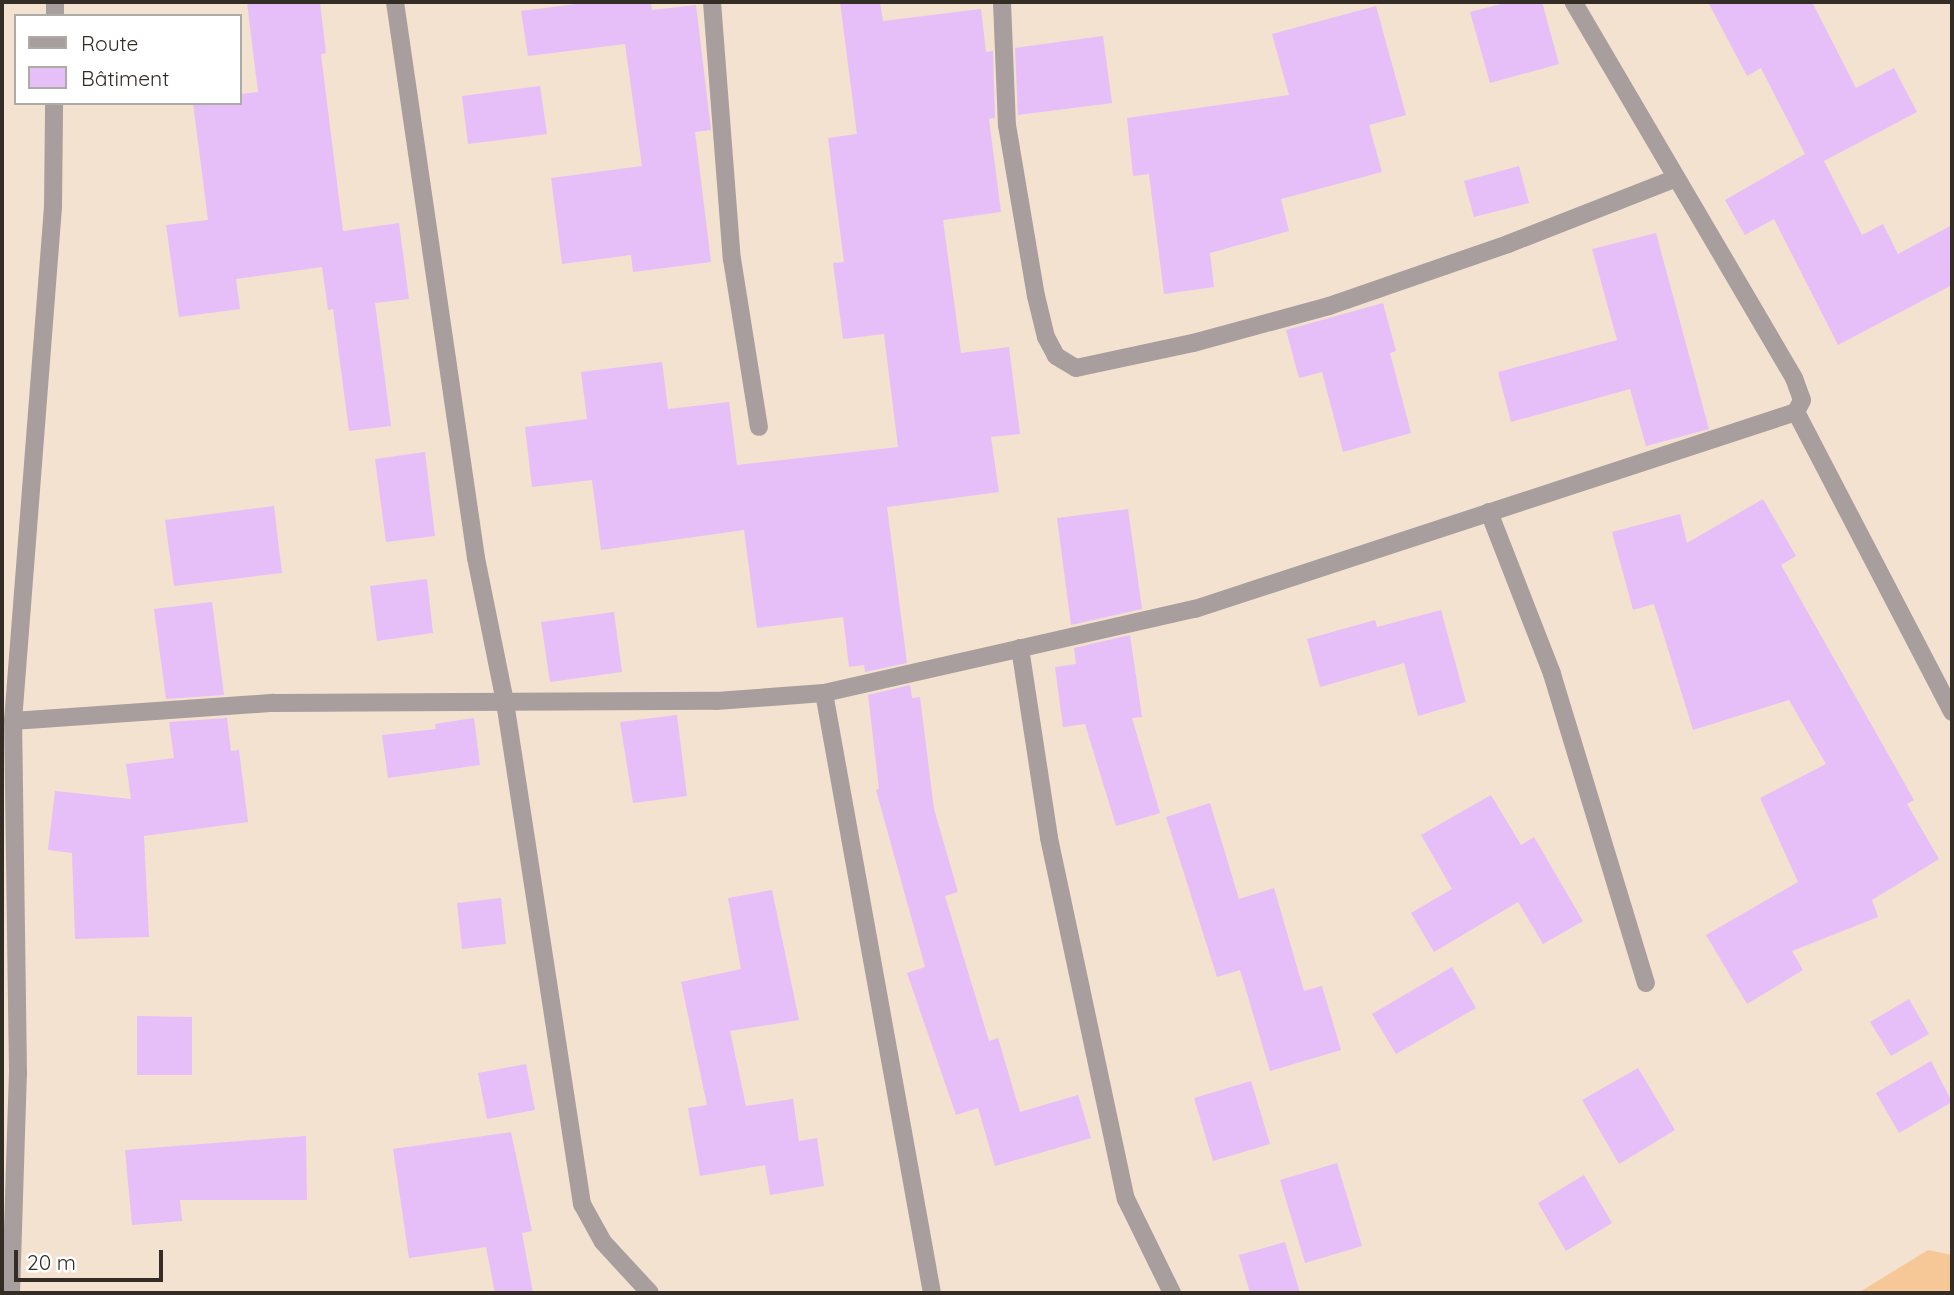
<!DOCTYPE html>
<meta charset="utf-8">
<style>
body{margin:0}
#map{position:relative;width:1954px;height:1295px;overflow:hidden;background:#f3e2d0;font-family:Quicksand,sans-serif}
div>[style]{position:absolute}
.green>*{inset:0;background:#f6c897}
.building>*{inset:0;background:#e6bef8}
.street>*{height:18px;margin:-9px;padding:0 9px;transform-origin:9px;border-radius:9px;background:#a99e9e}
span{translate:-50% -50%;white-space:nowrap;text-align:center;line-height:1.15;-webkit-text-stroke:5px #fff;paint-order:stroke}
.frame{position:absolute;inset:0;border:4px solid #332d26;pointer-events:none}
.legend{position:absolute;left:14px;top:14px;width:228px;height:91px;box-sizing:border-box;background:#fff;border:2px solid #adaba8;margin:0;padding:9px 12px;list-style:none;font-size:21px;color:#332d26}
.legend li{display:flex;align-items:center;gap:14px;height:35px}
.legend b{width:35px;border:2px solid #adaba8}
.scale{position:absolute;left:14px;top:1250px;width:149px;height:32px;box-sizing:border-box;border:4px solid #332d26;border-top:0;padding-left:9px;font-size:21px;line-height:24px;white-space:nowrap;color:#332d26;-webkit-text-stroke:5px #fff;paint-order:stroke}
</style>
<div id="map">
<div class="green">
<div style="clip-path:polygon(1928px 1250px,1952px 1255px,1952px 1293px,1858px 1293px)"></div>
</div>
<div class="building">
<div style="clip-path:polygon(247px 2px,320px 2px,326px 53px,321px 54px,343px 231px,399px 223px,409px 299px,375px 303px,391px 426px,349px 431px,333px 309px,328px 310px,322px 267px,236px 279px,240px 309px,179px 317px,166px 225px,208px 220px,193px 103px,240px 103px,240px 94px,258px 92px)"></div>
<div style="clip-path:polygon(592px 2px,651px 2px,652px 10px,696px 5px,711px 130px,695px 132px,711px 262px,633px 272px,631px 255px,562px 264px,551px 178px,642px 166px,625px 44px,528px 56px,521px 11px)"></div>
<div style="clip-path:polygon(840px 2px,880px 2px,883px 21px,981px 9px,986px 52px,993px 51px,995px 118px,989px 119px,1001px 212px,943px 220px,961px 353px,1009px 347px,1020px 434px,991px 437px,999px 492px,887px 507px,907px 663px,865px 672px,864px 665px,849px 667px,843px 617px,757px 628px,744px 530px,601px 550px,592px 480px,532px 487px,525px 427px,587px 419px,581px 372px,662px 362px,668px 409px,729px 402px,737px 465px,898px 447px,884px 334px,843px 339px,833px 263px,844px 262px,828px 138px,857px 134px)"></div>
<div style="clip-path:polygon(1509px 2px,1542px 2px,1559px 64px,1490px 83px,1470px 12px)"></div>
<div style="clip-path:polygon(1708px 2px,1812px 2px,1856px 88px,1894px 68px,1917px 112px,1824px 161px,1862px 235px,1883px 224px,1898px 254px,1952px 225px,1952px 285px,1838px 345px,1774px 219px,1745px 235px,1725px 200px,1805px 154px,1761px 68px,1747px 76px)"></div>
<div style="clip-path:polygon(1376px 6px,1406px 115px,1369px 125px,1382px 172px,1281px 199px,1289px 231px,1210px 253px,1214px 287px,1164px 294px,1149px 174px,1133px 176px,1127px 118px,1289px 95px,1272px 34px)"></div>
<div style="clip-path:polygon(1103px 36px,1112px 103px,1018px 115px,1015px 48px)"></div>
<div style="clip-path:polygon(540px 86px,547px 134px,468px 144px,462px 96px)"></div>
<div style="clip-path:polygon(1519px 166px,1529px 203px,1474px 217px,1464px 181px)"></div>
<div style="clip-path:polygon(1656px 233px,1709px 429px,1646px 446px,1630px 389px,1511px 422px,1498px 372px,1617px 340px,1592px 249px)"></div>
<div style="clip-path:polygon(1383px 303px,1396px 351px,1390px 353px,1411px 433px,1343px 452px,1322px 372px,1299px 378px,1286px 330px)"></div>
<div style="clip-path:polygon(425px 452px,435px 536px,386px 542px,375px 459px)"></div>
<div style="clip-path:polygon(1763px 499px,1796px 556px,1781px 565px,1914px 800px,1907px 804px,1939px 859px,1872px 900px,1878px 917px,1792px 951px,1803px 970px,1747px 1004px,1706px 935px,1798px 882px,1760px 798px,1826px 764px,1789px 700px,1693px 730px,1654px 604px,1633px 610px,1612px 532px,1680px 514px,1687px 543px)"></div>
<div style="clip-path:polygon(274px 506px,282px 573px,174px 586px,165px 520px)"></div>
<div style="clip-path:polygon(1128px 509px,1142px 609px,1071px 625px,1057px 518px)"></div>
<div style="clip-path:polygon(427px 579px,433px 633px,377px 641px,370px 586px)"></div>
<div style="clip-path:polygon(212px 602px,224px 695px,166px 699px,154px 609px)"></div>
<div style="clip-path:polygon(1441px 610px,1466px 702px,1418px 716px,1404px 663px,1320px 687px,1307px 639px,1375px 620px,1377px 627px)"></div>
<div style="clip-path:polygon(614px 612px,622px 672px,550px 682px,541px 622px)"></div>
<div style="clip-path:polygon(1130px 635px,1142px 717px,1132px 718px,1160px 813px,1116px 826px,1085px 724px,1063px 727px,1055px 667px,1076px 664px,1074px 648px)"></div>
<div style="clip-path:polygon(910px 685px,912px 698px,920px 697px,934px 809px,958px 892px,945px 896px,989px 1041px,998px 1038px,1020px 1112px,1078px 1095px,1091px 1138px,995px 1166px,978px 1108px,956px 1115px,907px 973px,925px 967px,876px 790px,879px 789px,868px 695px)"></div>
<div style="clip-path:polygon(677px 715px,687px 796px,633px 803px,620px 722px)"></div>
<div style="clip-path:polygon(227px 718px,231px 751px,239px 750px,248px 822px,144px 836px,149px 937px,75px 939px,72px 853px,48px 850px,55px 791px,131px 799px,126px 764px,174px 758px,169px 722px)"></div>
<div style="clip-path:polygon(474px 718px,480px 765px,388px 778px,382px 735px,436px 729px,435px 724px)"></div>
<div style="clip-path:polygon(1491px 795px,1521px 845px,1534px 837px,1583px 921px,1543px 944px,1518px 902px,1434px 952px,1411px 913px,1452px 889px,1421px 835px)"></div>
<div style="clip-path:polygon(1210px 803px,1239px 899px,1274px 888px,1304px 991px,1322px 986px,1341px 1050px,1270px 1071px,1240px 970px,1217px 977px,1166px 817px)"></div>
<div style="clip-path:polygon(772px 890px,799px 1020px,730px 1031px,746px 1106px,793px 1099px,799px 1141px,817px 1138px,824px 1186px,770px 1195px,765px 1165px,700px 1176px,688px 1108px,707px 1105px,681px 982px,741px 969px,728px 898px)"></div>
<div style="clip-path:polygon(501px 898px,506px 944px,462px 949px,457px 903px)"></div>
<div style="clip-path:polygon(1452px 967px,1476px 1008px,1396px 1054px,1372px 1014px)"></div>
<div style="clip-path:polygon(1909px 999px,1929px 1034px,1891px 1056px,1870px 1022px)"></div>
<div style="clip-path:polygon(137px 1016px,192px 1017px,192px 1075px,137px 1075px)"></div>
<div style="clip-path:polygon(1931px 1061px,1952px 1102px,1899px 1133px,1876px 1093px)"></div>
<div style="clip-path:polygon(526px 1064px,535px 1110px,487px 1119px,478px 1073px)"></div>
<div style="clip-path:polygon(1638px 1068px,1675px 1130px,1619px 1164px,1582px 1100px)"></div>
<div style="clip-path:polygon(1251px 1081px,1270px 1144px,1213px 1161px,1194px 1098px)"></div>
<div style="clip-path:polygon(511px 1132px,532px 1231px,522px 1233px,533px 1293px,495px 1293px,486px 1247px,409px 1258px,393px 1149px)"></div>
<div style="clip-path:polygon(306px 1136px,307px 1200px,180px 1200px,182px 1221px,132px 1225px,125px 1150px)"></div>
<div style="clip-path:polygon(1337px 1163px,1362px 1246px,1305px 1263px,1280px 1180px)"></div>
<div style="clip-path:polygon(1584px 1175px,1612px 1223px,1566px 1251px,1538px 1203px)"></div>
<div style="clip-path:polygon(1285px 1242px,1300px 1293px,1250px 1293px,1239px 1255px)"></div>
</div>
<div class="street">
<div style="left:395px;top:2px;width:562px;rotate:81.71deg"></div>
<div style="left:476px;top:558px;width:147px;rotate:78.6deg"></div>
<div style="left:505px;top:702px;width:508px;rotate:81.28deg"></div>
<div style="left:582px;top:1204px;width:43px;rotate:61.1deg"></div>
<div style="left:603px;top:1242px;width:69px;rotate:47.3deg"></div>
<div style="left:712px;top:2px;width:258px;rotate:85.6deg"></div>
<div style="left:732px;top:259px;width:170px;rotate:80.9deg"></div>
<div style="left:1002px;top:2px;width:123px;rotate:87.7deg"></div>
<div style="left:1007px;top:125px;width:173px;rotate:80.4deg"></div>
<div style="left:1036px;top:296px;width:42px;rotate:76.3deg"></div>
<div style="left:1046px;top:337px;width:21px;rotate:62deg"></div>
<div style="left:1056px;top:356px;width:23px;rotate:31deg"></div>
<div style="left:1076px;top:368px;width:120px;rotate:-12.1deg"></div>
<div style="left:1193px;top:343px;width:141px;rotate:-15.2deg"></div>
<div style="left:1329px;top:306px;width:189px;rotate:-19.1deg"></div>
<div style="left:1508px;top:244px;width:180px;rotate:-21.4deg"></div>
<div style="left:55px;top:16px;width:14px;rotate:-90deg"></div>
<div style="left:1796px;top:412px;width:338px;rotate:62.5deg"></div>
<div style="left:1489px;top:512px;width:174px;rotate:68.7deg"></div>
<div style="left:1552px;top:674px;width:323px;rotate:73.1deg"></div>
<div style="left:1020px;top:648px;width:192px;rotate:81.3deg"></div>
<div style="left:1049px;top:838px;width:369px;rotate:78deg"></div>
<div style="left:1126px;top:1199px;width:105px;rotate:63.9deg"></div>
<div style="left:824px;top:693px;width:610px;rotate:79.8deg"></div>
<div style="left:13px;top:721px;width:261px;rotate:-4deg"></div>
<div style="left:273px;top:703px;width:443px;rotate:-0.3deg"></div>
<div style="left:716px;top:701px;width:108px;rotate:-4.2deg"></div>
<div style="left:824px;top:693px;width:380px;rotate:-12.8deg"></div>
<div style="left:1195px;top:609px;width:632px;rotate:-18.15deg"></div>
<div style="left:1796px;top:412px;width:13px;rotate:-63deg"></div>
<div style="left:1802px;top:400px;width:23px;rotate:-110deg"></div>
<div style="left:1794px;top:378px;width:436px;rotate:-120.4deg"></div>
<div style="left:11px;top:1293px;width:219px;rotate:-88.2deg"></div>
<div style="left:18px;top:1074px;width:353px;rotate:-90.8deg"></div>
<div style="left:13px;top:721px;width:516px;rotate:-85.55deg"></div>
<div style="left:53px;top:207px;width:104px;rotate:-89.4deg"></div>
</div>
<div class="frame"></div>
<ul class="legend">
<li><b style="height:9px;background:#a99e9e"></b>Route</li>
<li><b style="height:19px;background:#e6bef8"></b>Bâtiment</li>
</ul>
<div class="scale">20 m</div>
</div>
